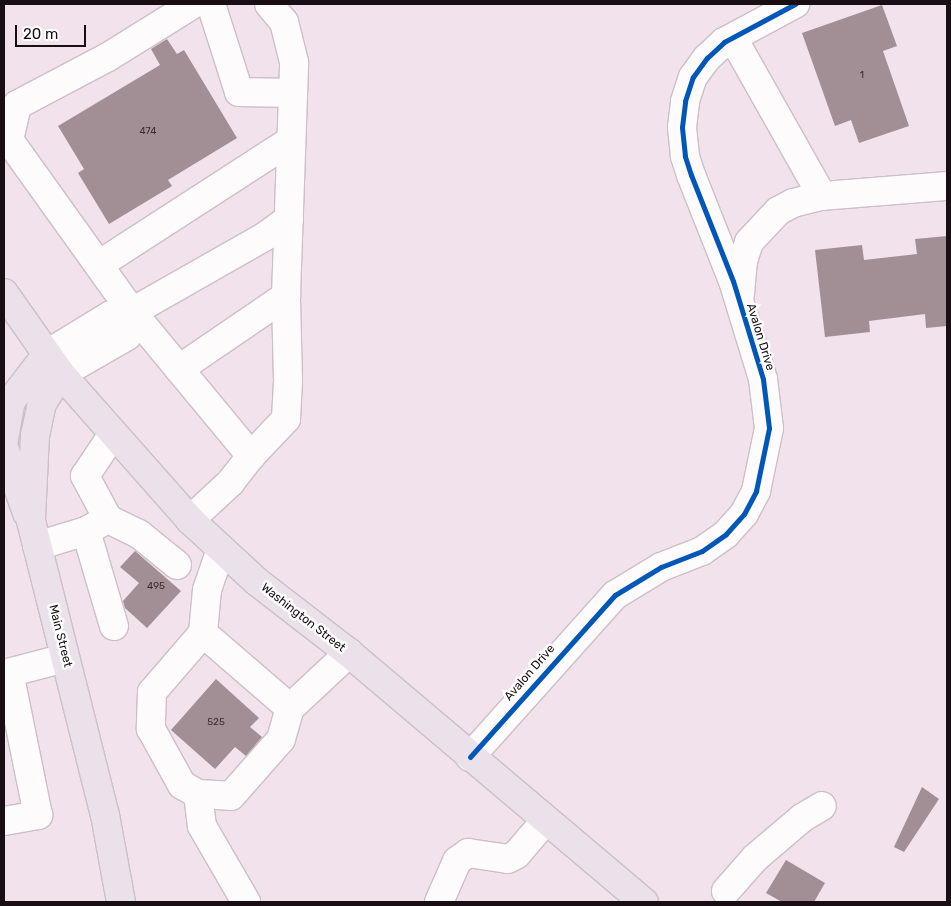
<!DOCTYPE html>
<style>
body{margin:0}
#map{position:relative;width:951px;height:906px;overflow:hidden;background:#f2e2ec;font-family:Rubik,sans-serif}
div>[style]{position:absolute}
.building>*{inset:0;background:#a28e95}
.roads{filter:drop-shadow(1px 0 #ccbfc7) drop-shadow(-1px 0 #ccbfc7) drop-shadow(0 1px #ccbfc7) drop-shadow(0 -1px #ccbfc7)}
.minor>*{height:28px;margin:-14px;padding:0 14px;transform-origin:14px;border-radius:14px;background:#fdfbfc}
.major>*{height:28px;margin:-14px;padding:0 14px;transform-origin:14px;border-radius:14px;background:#eae1eb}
.cycleway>*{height:5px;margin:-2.5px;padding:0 2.5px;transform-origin:2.5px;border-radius:2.5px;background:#0057b8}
span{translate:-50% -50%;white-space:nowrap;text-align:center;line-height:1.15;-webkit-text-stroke:5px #fff;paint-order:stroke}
.number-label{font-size:10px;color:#3a2e34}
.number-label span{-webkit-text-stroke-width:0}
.street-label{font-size:12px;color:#180e14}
.frame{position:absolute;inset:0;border:5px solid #180e14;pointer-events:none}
.scale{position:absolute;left:15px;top:25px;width:71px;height:22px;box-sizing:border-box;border:2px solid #180e14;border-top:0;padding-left:6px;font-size:15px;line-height:18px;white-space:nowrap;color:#180e14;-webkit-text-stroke:4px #fff;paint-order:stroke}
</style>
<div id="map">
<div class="building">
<div style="clip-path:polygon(882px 5px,897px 46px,883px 51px,909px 126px,859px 143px,851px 120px,835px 126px,802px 33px)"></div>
<div style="clip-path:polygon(167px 39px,177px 54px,184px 50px,237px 138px,168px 180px,172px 186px,109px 224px,78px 173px,84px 169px,58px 126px,160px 65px,151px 49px)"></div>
<div style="clip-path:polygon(947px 236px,947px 326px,926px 328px,925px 314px,869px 321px,870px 332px,825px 337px,815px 250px,862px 245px,864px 260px,917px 254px,915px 239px)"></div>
<div style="clip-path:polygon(135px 551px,181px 591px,147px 628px,125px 608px,123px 601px,139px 583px,120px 567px)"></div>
<div style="clip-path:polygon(216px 679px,259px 718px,250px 727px,262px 737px,246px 756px,235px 747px,215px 769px,171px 730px)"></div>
<div style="clip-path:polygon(922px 787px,939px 799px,904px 852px,894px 847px)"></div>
<div style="clip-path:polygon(786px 860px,825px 883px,814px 902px,782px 902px,766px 893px)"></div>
</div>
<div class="roads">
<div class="minor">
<div style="left:211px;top:4px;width:92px;rotate:72.3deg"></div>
<div style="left:239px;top:92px;width:53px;rotate:1.1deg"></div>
<div style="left:724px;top:42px;width:15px;rotate:20deg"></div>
<div style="left:738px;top:47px;width:171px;rotate:60.6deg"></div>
<div style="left:9px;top:140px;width:211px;rotate:54.4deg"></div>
<div style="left:132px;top:312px;width:187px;rotate:50.4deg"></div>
<div style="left:251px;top:456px;width:33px;rotate:128deg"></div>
<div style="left:231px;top:482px;width:56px;rotate:137.2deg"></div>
<div style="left:4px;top:143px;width:6px;rotate:-31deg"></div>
<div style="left:9px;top:140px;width:36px;rotate:-77deg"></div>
<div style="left:17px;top:105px;width:103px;rotate:-27.8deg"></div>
<div style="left:108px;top:57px;width:100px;rotate:-31.9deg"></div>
<div style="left:100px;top:264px;width:226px;rotate:-32.9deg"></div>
<div style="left:740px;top:294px;width:33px;rotate:-85deg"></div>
<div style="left:743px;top:261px;width:20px;rotate:-72deg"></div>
<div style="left:749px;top:242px;width:42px;rotate:-46.9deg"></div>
<div style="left:778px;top:211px;width:17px;rotate:-28deg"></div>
<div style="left:793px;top:203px;width:30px;rotate:-14deg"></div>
<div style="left:822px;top:196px;width:125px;rotate:-4.6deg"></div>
<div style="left:47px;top:354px;width:75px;rotate:-31.4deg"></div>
<div style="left:111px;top:315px;width:21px;rotate:-8deg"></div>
<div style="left:132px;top:312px;width:152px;rotate:-29.6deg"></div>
<div style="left:264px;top:237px;width:31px;rotate:-36deg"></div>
<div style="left:179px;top:369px;width:130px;rotate:-34.3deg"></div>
<div style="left:61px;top:374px;width:76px;rotate:-29.9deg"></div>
<div style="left:127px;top:336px;width:25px;rotate:-78deg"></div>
<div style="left:251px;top:456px;width:51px;rotate:-46.6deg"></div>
<div style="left:286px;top:419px;width:39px;rotate:-87deg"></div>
<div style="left:288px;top:380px;width:84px;rotate:-91.4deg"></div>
<div style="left:286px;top:296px;width:234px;rotate:-88deg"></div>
<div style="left:294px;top:62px;width:41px;rotate:-104deg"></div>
<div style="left:284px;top:22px;width:23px;rotate:-130deg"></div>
<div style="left:108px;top:519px;width:34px;rotate:26deg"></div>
<div style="left:139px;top:534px;width:49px;rotate:39.2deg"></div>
<div style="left:86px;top:531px;width:99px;rotate:73.6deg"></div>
<div style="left:37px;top:546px;width:51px;rotate:-17deg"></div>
<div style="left:86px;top:531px;width:25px;rotate:-29deg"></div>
<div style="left:108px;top:519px;width:49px;rotate:-118.1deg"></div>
<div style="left:85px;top:476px;width:50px;rotate:-56.3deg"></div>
<div style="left:221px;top:549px;width:43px;rotate:108.9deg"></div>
<div style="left:207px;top:590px;width:43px;rotate:95.3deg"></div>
<div style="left:203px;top:633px;width:115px;rotate:40.8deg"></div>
<div style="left:290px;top:708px;width:81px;rotate:-43deg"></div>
<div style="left:203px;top:633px;width:78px;rotate:130.8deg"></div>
<div style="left:152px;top:692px;width:37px;rotate:92deg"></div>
<div style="left:151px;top:729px;width:64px;rotate:61deg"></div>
<div style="left:182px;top:785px;width:18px;rotate:29deg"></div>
<div style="left:198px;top:794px;width:33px;rotate:3deg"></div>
<div style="left:231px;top:796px;width:76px;rotate:-48.7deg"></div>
<div style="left:281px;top:739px;width:32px;rotate:-74deg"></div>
<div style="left:4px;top:674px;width:63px;rotate:-14.7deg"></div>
<div style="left:470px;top:757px;width:217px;rotate:-48.2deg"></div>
<div style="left:615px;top:595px;width:54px;rotate:-31.3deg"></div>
<div style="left:661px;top:567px;width:44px;rotate:-21.3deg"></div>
<div style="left:702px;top:551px;width:29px;rotate:-35deg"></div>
<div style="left:726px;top:534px;width:27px;rotate:-48deg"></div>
<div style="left:744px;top:514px;width:26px;rotate:-62deg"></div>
<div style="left:756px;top:491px;width:64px;rotate:-78.3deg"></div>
<div style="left:769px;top:428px;width:49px;rotate:-97deg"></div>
<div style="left:763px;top:379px;width:102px;rotate:-107deg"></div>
<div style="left:733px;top:281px;width:114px;rotate:-111.6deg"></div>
<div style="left:691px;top:175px;width:20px;rotate:-108deg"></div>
<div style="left:685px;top:156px;width:29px;rotate:-96deg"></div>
<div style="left:682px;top:127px;width:26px;rotate:-83deg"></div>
<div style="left:685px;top:101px;width:25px;rotate:-72deg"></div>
<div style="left:693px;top:77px;width:24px;rotate:-54deg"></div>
<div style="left:707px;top:58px;width:23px;rotate:-43deg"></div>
<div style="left:724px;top:42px;width:81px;rotate:-28.2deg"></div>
<div style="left:198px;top:794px;width:32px;rotate:83deg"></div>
<div style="left:202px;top:826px;width:88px;rotate:59.9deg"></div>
<div style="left:4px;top:821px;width:35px;rotate:-10deg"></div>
<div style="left:38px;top:815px;width:145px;rotate:-101.5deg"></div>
<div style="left:726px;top:891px;width:44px;rotate:-48.7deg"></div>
<div style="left:755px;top:858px;width:62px;rotate:-40.4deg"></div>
<div style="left:802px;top:818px;width:23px;rotate:-31deg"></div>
<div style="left:439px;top:902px;width:45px;rotate:-66.3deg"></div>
<div style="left:457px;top:861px;width:14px;rotate:-36deg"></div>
<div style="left:468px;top:853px;width:40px;rotate:8.5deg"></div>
<div style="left:508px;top:859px;width:10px;rotate:-29deg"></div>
<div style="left:517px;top:854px;width:43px;rotate:-49.7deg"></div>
</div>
<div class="major">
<div style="left:4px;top:293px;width:99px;rotate:54.9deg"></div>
<div style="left:61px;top:374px;width:195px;rotate:48.5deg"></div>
<div style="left:190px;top:520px;width:90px;rotate:42.7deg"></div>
<div style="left:256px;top:581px;width:118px;rotate:37.7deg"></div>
<div style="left:349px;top:653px;width:386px;rotate:40.2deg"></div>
<div style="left:61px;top:374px;width:35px;rotate:123deg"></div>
<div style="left:42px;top:403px;width:33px;rotate:102deg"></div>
<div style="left:35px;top:435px;width:86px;rotate:92.7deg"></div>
<div style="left:31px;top:521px;width:303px;rotate:75.9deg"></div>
<div style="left:105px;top:815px;width:88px;rotate:79.6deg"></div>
<div style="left:4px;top:439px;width:39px;rotate:-80deg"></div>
<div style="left:11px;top:401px;width:59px;rotate:-52.5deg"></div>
<div style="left:4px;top:448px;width:69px;rotate:70.5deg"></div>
</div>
</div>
<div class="cycleway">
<div style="left:470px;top:757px;width:217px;rotate:-48.2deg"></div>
<div style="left:615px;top:595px;width:54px;rotate:-31.3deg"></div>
<div style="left:661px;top:567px;width:44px;rotate:-21.3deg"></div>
<div style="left:702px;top:551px;width:29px;rotate:-35deg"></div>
<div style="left:726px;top:534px;width:27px;rotate:-48deg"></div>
<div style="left:744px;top:514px;width:26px;rotate:-62deg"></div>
<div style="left:756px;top:491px;width:64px;rotate:-78.3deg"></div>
<div style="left:769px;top:428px;width:49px;rotate:-97deg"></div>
<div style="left:763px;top:379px;width:102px;rotate:-107deg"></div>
<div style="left:733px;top:281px;width:114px;rotate:-111.6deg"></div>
<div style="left:691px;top:175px;width:20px;rotate:-108deg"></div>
<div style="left:685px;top:156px;width:29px;rotate:-96deg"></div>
<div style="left:682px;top:127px;width:26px;rotate:-83deg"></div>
<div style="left:685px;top:101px;width:25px;rotate:-72deg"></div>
<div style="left:693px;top:77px;width:24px;rotate:-54deg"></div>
<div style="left:707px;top:58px;width:23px;rotate:-43deg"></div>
<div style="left:724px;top:42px;width:81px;rotate:-28.2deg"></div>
</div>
<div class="number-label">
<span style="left:862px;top:76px">1</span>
<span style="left:148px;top:132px">474</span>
<span style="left:156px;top:587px">495</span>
<span style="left:216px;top:723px">525</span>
</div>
<div class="street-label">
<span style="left:760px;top:337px;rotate:73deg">Avalon Drive</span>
<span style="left:303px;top:618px;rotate:38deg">Washington Street</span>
<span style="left:60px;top:636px;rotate:76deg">Main Street</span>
<span style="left:530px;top:673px;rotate:-49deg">Avalon Drive</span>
</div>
<div class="frame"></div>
<div class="scale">20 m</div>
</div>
